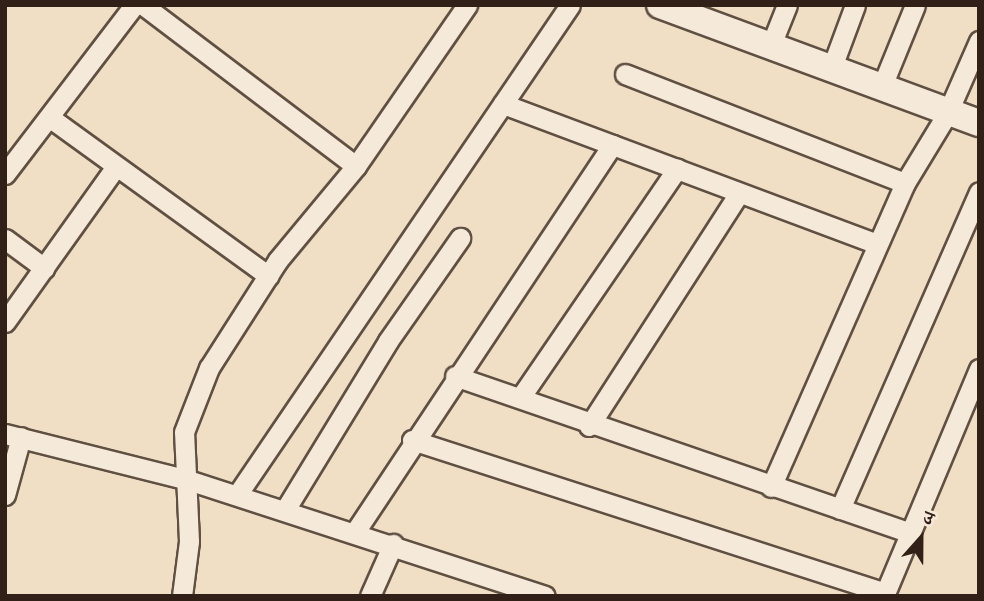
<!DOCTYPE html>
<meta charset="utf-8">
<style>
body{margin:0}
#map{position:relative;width:984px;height:601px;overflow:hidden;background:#f0dfc5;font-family:Alegreya,"Noto Serif Devanagari",serif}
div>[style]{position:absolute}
.roads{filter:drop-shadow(2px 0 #605043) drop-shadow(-2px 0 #605043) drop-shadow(0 2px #605043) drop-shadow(0 -2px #605043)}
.street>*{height:19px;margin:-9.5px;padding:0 9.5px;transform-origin:9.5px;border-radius:9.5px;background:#f5ead9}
.secondary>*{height:26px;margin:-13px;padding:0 13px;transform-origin:13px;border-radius:13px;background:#f5ead9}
span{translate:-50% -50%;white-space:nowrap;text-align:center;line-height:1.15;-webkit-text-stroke:6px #f5ead9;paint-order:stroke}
.frame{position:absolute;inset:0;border:7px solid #302018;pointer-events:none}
.north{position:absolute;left:886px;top:503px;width:70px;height:70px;-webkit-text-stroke:5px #f5ead9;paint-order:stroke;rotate:21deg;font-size:19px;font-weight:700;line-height:28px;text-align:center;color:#302018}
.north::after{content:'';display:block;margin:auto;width:24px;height:32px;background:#302018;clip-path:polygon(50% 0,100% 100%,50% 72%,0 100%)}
</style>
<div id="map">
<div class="roads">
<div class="street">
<div style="left:143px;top:5px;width:267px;rotate:37.1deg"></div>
<div style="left:771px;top:45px;width:43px;rotate:-68.2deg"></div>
<div style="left:832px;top:67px;width:66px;rotate:-69.6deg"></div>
<div style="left:625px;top:74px;width:300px;rotate:21.3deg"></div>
<div style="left:882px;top:86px;width:87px;rotate:-67.8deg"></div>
<div style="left:503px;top:104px;width:399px;rotate:20.5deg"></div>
<div style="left:49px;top:117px;width:271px;rotate:35.9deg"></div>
<div style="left:5px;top:174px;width:213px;rotate:-52.6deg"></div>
<div style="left:5px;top:239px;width:49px;rotate:36.6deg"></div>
<div style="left:5px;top:322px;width:188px;rotate:-54.5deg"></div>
<div style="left:455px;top:376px;width:481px;rotate:19deg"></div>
<div style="left:520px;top:398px;width:278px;rotate:-55.6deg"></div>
<div style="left:589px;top:426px;width:277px;rotate:-57.2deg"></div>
<div style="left:5px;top:434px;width:189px;rotate:14.1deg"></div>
<div style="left:188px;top:480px;width:375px;rotate:18deg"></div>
<div style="left:412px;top:440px;width:497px;rotate:17.9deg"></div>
<div style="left:771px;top:487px;width:332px;rotate:-66.2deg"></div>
<div style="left:905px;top:183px;width:81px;rotate:-58.7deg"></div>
<div style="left:947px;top:114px;width:80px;rotate:-66.3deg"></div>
<div style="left:5px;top:495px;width:60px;rotate:-74.6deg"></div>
<div style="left:237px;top:495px;width:592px;rotate:-55.8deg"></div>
<div style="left:840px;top:509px;width:346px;rotate:-66.3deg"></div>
<div style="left:285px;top:510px;width:198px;rotate:-58.6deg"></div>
<div style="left:388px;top:341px;width:126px;rotate:-55deg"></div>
<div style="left:355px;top:532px;width:465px;rotate:-56.4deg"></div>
<div style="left:182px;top:596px;width:55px;rotate:-82.7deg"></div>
<div style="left:189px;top:541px;width:109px;rotate:-92.6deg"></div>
<div style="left:184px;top:432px;width:69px;rotate:-68.7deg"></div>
<div style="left:209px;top:368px;width:128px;rotate:-57.4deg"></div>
<div style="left:278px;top:260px;width:122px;rotate:-50.3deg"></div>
<div style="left:356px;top:166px;width:196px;rotate:-55.4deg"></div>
<div style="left:370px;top:596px;width:57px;rotate:-66.1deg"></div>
<div style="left:884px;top:596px;width:246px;rotate:-67.3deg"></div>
</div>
<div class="secondary">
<div style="left:660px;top:5px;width:340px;rotate:20.3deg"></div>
</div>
</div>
<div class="frame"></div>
<div class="north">उ</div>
</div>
